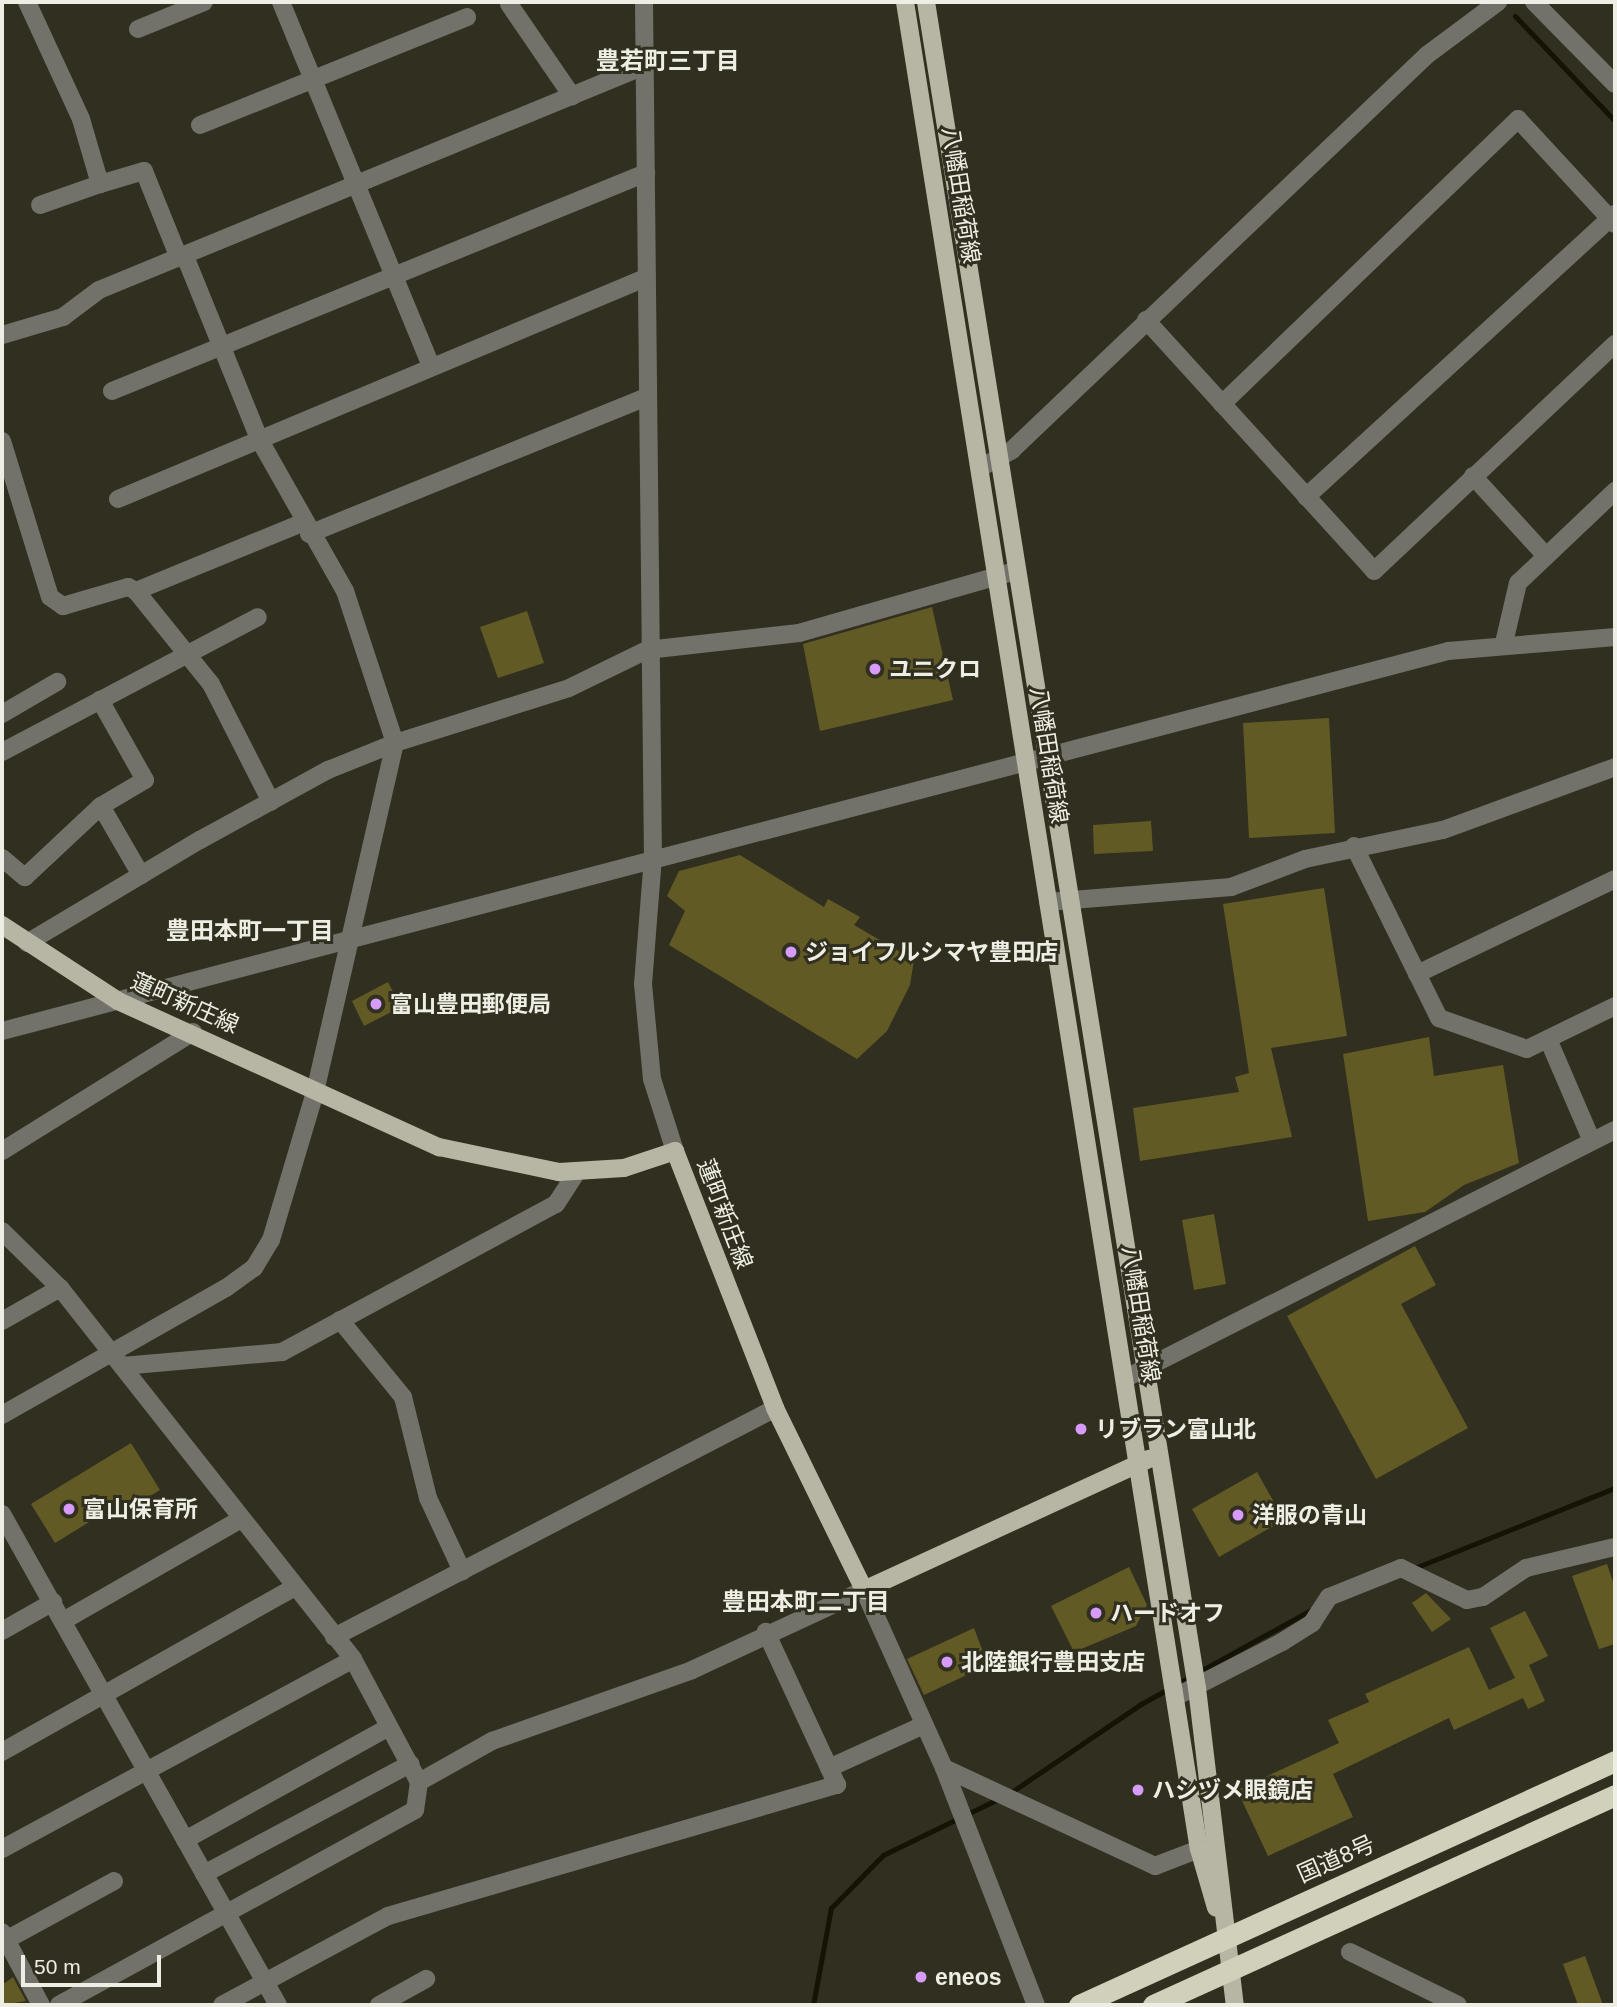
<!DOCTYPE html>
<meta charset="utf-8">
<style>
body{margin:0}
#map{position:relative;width:1617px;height:2007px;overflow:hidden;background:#312f1f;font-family:Helvetica,"Noto Sans JP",sans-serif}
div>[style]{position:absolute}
.stream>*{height:5px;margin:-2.5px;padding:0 2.5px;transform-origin:2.5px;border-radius:2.5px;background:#151306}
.building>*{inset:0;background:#615a25}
.minor>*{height:18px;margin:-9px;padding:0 9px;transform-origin:9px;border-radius:9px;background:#73726a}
.major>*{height:18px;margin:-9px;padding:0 9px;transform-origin:9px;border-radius:9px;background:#b7b5a4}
.highway>*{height:21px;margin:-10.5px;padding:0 10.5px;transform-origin:10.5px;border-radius:10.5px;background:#d1d0bb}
.dots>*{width:19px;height:19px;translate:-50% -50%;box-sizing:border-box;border:4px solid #312f1f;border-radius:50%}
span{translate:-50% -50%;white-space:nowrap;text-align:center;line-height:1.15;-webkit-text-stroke:6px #312f1f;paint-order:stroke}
.street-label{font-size:23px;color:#efeee4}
.poi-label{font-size:23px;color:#efeee4;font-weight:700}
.left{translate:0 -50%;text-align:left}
.neighbourhood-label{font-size:24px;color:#efeee4;font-weight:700}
.frame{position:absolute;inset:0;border:4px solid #efeee4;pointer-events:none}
.scale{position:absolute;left:21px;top:1955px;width:140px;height:32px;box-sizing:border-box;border:4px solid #efeee4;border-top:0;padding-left:9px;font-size:21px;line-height:24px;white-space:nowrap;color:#efeee4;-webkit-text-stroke:5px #312f1f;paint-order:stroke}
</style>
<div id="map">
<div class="stream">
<div style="left:1515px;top:16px;width:145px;rotate:46.4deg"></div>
<div style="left:1412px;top:1569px;width:219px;rotate:-21.8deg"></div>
<div style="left:1010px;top:1793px;width:158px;rotate:-34.2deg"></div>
<div style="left:1141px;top:1704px;width:202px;rotate:-29deg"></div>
<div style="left:813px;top:2005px;width:99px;rotate:-79.5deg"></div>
<div style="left:831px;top:1908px;width:74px;rotate:-45.5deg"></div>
<div style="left:883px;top:1855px;width:128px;rotate:-26deg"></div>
</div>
<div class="building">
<div style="clip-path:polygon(932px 607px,953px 700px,820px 731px,803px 644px)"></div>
<div style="clip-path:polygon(527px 611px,544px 663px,498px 678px,480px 627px)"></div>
<div style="clip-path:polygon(1329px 718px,1335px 833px,1249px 838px,1243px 723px)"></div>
<div style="clip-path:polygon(1151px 821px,1153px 851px,1094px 854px,1093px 825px)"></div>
<div style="clip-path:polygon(740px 855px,824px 907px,828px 899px,860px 917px,854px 925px,914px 960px,910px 985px,887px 1031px,857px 1059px,669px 945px,685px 911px,667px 896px,679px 871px)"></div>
<div style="clip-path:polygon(1324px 888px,1347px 1036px,1271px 1048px,1292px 1137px,1140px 1161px,1133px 1108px,1239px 1092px,1235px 1077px,1249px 1073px,1223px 904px)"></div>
<div style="clip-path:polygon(388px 982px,401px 1007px,364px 1026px,352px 1001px)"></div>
<div style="clip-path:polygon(1429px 1037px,1434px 1076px,1503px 1065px,1519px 1163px,1464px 1185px,1425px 1212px,1368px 1221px,1343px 1054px)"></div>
<div style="clip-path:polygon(1214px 1214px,1226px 1284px,1194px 1290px,1182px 1220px)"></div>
<div style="clip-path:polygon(1415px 1246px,1436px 1285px,1401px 1304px,1468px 1428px,1376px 1479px,1287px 1316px)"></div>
<div style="clip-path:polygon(131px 1443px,160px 1490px,122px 1513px,117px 1505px,55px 1543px,31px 1504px)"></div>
<div style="clip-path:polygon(1257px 1472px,1284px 1520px,1219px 1557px,1192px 1509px)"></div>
<div style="clip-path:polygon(1607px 1564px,1615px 1588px,1615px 1644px,1599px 1649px,1572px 1576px)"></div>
<div style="clip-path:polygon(1129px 1567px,1147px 1605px,1136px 1626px,1074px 1652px,1051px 1606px)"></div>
<div style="clip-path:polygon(1426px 1593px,1451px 1619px,1432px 1632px,1412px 1603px)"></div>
<div style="clip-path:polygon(1525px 1611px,1548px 1656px,1529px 1665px,1545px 1701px,1528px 1709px,1523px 1698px,1454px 1730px,1449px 1718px,1333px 1774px,1353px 1817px,1268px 1856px,1237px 1790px,1339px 1743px,1328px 1720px,1369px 1702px,1365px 1694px,1469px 1647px,1489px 1690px,1515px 1678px,1490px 1628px)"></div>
<div style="clip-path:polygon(974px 1628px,988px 1665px,924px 1695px,907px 1659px)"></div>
<div style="clip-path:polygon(1585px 1956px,1603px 2005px,1578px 2005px,1563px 1964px)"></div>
<div style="clip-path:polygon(13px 1977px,26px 2001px,2px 2005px,2px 1985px)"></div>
</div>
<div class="minor">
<div style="left:27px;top:2px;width:129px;rotate:65.2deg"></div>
<div style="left:81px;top:119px;width:68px;rotate:73.7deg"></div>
<div style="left:100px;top:184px;width:46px;rotate:-16.5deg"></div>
<div style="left:144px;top:171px;width:94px;rotate:68.1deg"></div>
<div style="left:281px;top:2px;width:394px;rotate:67.6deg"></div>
<div style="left:644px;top:2px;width:855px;rotate:89.4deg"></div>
<div style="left:653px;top:857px;width:127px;rotate:94.5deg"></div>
<div style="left:643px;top:984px;width:95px;rotate:84.6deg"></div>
<div style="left:652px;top:1079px;width:76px;rotate:72.3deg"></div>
<div style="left:1534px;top:2px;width:115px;rotate:45.4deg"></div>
<div style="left:509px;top:4px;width:112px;rotate:55.6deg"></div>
<div style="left:138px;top:29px;width:71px;rotate:-22.2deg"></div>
<div style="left:200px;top:125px;width:288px;rotate:-22deg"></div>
<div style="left:40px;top:205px;width:64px;rotate:-19.3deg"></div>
<div style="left:1146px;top:320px;width:339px;rotate:47.7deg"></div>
<div style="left:1374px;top:571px;width:331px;rotate:-43.3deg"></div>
<div style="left:2px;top:335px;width:64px;rotate:-16.4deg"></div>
<div style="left:63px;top:317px;width:45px;rotate:-36.9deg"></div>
<div style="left:99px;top:290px;width:589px;rotate:-22.34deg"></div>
<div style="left:112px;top:391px;width:577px;rotate:-22.21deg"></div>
<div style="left:1222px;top:404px;width:411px;rotate:-43.9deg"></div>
<div style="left:1518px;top:119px;width:143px;rotate:47.3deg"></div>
<div style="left:2px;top:441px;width:163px;rotate:72.9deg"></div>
<div style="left:50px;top:597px;width:16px;rotate:35deg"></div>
<div style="left:63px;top:606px;width:68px;rotate:-16.3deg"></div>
<div style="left:128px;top:587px;width:9px;rotate:27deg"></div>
<div style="left:136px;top:591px;width:119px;rotate:51.1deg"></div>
<div style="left:211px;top:684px;width:132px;rotate:63deg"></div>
<div style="left:980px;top:468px;width:37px;rotate:-29deg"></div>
<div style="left:1012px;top:450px;width:573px;rotate:-43.59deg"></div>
<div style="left:1427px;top:55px;width:89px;rotate:-36.7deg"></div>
<div style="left:1473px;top:476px;width:108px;rotate:47.6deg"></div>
<div style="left:1306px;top:497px;width:419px;rotate:-42.5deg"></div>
<div style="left:118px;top:499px;width:569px;rotate:-22.74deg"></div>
<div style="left:309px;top:534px;width:362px;rotate:-22.1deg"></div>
<div style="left:136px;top:591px;width:179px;rotate:-22.3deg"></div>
<div style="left:1504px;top:643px;width:62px;rotate:-76.9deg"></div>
<div style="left:1518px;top:583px;width:134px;rotate:-43.5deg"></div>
<div style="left:2px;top:714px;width:64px;rotate:-30.2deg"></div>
<div style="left:2px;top:752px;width:289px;rotate:-27.8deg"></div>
<div style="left:101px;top:806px;width:80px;rotate:59.9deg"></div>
<div style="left:1354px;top:846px;width:192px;rotate:63.7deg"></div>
<div style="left:1439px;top:1018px;width:93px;rotate:19.4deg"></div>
<div style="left:1527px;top:1049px;width:98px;rotate:-26deg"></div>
<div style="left:2px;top:858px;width:30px;rotate:40deg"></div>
<div style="left:25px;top:877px;width:104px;rotate:-43.1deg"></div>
<div style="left:101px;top:806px;width:51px;rotate:-30.6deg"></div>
<div style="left:145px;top:780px;width:92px;rotate:-119.4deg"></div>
<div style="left:1048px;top:902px;width:184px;rotate:-4.7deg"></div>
<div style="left:1231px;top:887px;width:79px;rotate:-20.7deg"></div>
<div style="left:1305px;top:859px;width:141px;rotate:-11.9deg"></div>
<div style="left:1443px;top:830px;width:183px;rotate:-20.1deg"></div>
<div style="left:27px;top:943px;width:201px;rotate:-30.8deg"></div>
<div style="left:200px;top:840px;width:146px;rotate:-28.7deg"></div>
<div style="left:328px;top:770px;width:72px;rotate:-21.9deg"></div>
<div style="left:395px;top:743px;width:182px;rotate:-17.5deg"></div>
<div style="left:569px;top:688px;width:87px;rotate:-26deg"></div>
<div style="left:647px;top:650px;width:153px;rotate:-6.4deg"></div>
<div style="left:799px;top:633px;width:225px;rotate:-16deg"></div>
<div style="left:1417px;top:974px;width:220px;rotate:-25.6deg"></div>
<div style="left:2px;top:1031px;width:1495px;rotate:-14.72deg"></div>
<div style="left:1448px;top:651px;width:168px;rotate:-4.8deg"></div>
<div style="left:1548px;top:1039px;width:111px;rotate:66.7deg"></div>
<div style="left:2px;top:1151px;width:225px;rotate:-31.9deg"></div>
<div style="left:2px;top:1231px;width:83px;rotate:44.5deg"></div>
<div style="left:61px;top:1289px;width:471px;rotate:51.7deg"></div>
<div style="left:353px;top:1659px;width:140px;rotate:61.8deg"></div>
<div style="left:419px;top:1782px;width:28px;rotate:98deg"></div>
<div style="left:415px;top:1810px;width:406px;rotate:151.3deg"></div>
<div style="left:340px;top:1320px;width:99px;rotate:50.7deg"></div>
<div style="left:403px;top:1397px;width:104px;rotate:76.1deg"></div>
<div style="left:428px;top:1498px;width:81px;rotate:65deg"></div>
<div style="left:2px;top:1321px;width:67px;rotate:-29.6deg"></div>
<div style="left:122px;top:1366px;width:161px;rotate:-5deg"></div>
<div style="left:282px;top:1352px;width:311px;rotate:-28.4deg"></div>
<div style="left:556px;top:1204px;width:38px;rotate:-57deg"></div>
<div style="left:1126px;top:1378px;width:548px;rotate:-26.89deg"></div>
<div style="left:2px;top:1415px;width:257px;rotate:-29.6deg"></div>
<div style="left:226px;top:1288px;width:34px;rotate:-36deg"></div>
<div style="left:254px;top:1268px;width:33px;rotate:-59deg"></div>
<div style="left:271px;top:1240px;width:154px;rotate:-73.4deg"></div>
<div style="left:315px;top:1092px;width:358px;rotate:-77.1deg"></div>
<div style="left:395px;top:743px;width:160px;rotate:-108.2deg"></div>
<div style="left:345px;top:591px;width:172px;rotate:-119.5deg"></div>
<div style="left:260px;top:441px;width:200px;rotate:-112.1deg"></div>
<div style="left:2px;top:1514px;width:563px;rotate:60.66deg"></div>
<div style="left:63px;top:1621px;width:205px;rotate:-29.8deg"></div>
<div style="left:2px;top:1631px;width:59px;rotate:-29.6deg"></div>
<div style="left:334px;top:1637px;width:497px;rotate:-27.4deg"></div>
<div style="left:1177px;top:1696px;width:118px;rotate:-27.2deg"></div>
<div style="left:1282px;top:1642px;width:36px;rotate:-32deg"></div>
<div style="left:1312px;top:1623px;width:31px;rotate:-57deg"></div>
<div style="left:1329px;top:1597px;width:78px;rotate:-21.9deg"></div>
<div style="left:1401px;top:1568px;width:73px;rotate:25.9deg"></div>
<div style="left:1467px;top:1600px;width:16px;rotate:-11deg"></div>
<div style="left:1483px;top:1597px;width:52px;rotate:-34deg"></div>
<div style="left:1526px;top:1568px;width:91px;rotate:-13.3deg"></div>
<div style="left:2px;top:1752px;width:334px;rotate:-29.4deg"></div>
<div style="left:829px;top:1768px;width:104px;rotate:-24.4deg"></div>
<div style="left:944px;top:1768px;width:233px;rotate:24.9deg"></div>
<div style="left:1155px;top:1866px;width:47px;rotate:-21.1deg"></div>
<div style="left:419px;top:1782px;width:84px;rotate:-29.3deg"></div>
<div style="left:492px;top:1741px;width:212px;rotate:-19.5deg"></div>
<div style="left:692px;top:1670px;width:190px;rotate:-24.9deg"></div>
<div style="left:864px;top:1590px;width:195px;rotate:65.8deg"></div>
<div style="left:944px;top:1768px;width:254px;rotate:68.8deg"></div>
<div style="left:185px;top:1840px;width:233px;rotate:-29deg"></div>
<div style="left:2px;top:1849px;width:399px;rotate:-28.4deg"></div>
<div style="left:204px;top:1874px;width:234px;rotate:-28.1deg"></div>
<div style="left:2px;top:1932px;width:83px;rotate:61.9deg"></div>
<div style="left:6px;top:1940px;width:123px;rotate:-28.6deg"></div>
<div style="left:1350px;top:1952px;width:120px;rotate:26.1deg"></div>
<div style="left:222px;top:2005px;width:188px;rotate:-28.2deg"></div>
<div style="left:388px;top:1916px;width:468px;rotate:-16.3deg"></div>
<div style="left:837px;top:1785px;width:169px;rotate:-114.9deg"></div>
<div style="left:379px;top:2005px;width:54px;rotate:-29deg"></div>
</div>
<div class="major">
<div style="left:905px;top:2px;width:1870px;rotate:80.96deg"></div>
<div style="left:1199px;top:1849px;width:61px;rotate:73.9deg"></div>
<div style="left:926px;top:2px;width:1708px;rotate:80.87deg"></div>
<div style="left:1197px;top:1688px;width:319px;rotate:83.2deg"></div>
<div style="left:2px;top:925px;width:139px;rotate:33.2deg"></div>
<div style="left:118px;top:1001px;width:353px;rotate:24.5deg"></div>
<div style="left:439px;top:1147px;width:123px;rotate:11.8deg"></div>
<div style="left:559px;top:1172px;width:65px;rotate:-3.5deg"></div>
<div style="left:624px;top:1168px;width:54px;rotate:-18.4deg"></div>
<div style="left:675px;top:1151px;width:276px;rotate:68.7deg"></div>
<div style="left:775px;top:1408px;width:203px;rotate:63.9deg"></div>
<div style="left:864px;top:1590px;width:314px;rotate:-24.7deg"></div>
</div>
<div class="highway">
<div style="left:1079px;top:2005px;width:589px;rotate:-24.48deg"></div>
<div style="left:1153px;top:2005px;width:507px;rotate:-24.44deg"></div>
</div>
<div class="dots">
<div style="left:875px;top:669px;background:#d79bf9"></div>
<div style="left:791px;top:952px;background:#d79bf9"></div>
<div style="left:376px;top:1004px;background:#d79bf9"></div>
<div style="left:1081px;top:1429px;background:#d79bf9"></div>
<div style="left:69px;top:1509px;background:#d79bf9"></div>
<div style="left:1238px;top:1515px;background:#d79bf9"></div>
<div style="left:1096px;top:1613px;background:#d79bf9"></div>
<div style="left:947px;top:1662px;background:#d79bf9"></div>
<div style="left:1138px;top:1790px;background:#d79bf9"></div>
<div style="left:921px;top:1977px;background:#d79bf9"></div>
</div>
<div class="street-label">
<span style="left:961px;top:195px;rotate:81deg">八幡田稲荷線</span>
<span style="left:1049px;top:755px;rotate:81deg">八幡田稲荷線</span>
<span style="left:185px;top:1003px;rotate:24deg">蓮町新庄線</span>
<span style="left:725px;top:1214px;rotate:69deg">蓮町新庄線</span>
<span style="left:1141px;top:1314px;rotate:81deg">八幡田稲荷線</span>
<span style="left:1336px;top:1859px;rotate:-24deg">国道8号</span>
</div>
<div class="poi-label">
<span class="left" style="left:889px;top:669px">ユニクロ</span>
<span class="left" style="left:805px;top:952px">ジョイフルシマヤ豊田店</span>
<span class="left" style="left:390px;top:1004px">富山豊田郵便局</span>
<span class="left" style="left:1095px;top:1429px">リブラン富山北</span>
<span class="left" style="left:83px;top:1509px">富山保育所</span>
<span class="left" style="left:1252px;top:1515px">洋服の青山</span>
<span class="left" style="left:1110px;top:1613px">ハードオフ</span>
<span class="left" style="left:961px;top:1662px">北陸銀行豊田支店</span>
<span class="left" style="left:1152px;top:1790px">ハシヅメ眼鏡店</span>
<span class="left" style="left:935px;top:1977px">eneos</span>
</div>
<div class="neighbourhood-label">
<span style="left:668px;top:61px">豊若町三丁目</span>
<span style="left:250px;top:931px">豊田本町一丁目</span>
<span style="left:806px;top:1602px">豊田本町二丁目</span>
</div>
<div class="frame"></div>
<div class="scale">50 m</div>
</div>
